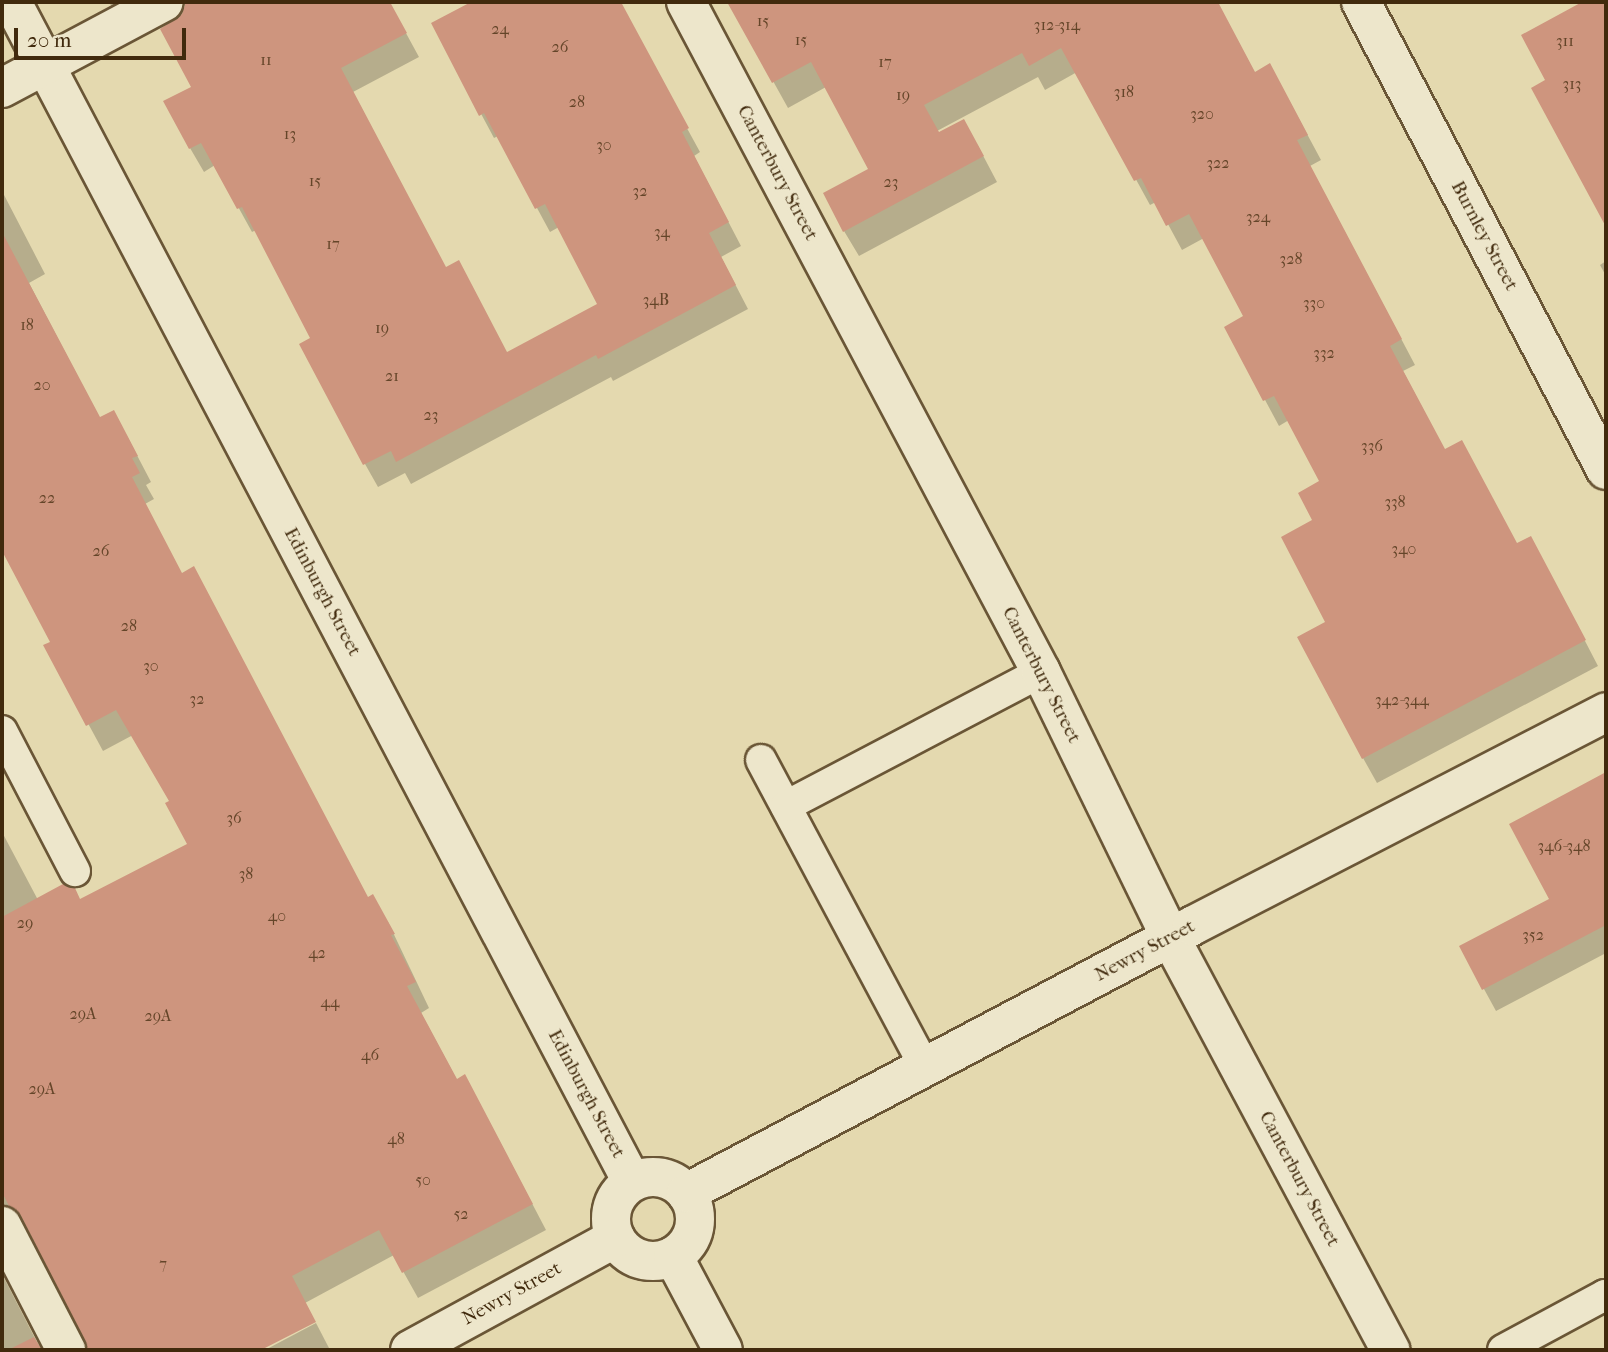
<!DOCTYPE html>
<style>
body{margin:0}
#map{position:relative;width:1608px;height:1352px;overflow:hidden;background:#e4d9af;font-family:"IM FELL French Canon",serif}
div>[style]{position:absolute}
.shadow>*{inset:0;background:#0003}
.building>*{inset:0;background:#ce957e}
.roads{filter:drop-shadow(2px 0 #6a5636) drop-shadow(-2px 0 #6a5636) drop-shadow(0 2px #6a5636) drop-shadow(0 -2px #6a5636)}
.lane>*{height:30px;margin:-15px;padding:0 15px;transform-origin:15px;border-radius:15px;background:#ede6cb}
.street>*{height:38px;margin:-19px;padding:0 19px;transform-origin:19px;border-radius:19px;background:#ede6cb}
.street>.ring{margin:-19px;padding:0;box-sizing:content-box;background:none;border:38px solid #ede6cb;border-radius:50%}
.secondary>*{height:38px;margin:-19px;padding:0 19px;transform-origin:19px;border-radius:19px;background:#ede6cb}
span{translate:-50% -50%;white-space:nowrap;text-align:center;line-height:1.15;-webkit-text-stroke:5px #ede6cb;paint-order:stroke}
.number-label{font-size:16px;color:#644529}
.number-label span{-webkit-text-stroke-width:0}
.street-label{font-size:19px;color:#412a0d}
.frame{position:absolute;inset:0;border:4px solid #412a0d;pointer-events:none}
.scale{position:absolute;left:14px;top:28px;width:172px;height:32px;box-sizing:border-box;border:4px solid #412a0d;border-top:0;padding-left:9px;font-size:21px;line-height:24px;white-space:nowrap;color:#412a0d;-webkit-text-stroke:5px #ede6cb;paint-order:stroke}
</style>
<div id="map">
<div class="shadow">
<div style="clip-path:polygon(109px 2px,306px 2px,309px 7px,319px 2px,389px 2px,419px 57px,353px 92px,446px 269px,507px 353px,599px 305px,559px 227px,550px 232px,498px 136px,494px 138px,433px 24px,475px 2px,618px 2px,700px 152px,694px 156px,741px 246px,721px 257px,748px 309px,613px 381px,611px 377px,411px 484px,405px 473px,378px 487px,365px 464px,313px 339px,256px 230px,252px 232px,215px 165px,204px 172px,190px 148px,193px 87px,184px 14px,187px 5px,178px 3px,123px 26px)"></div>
<div style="clip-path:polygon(729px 2px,1217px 2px,1255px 73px,1284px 91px,1321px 160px,1310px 166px,1415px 365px,1403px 371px,1445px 451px,1517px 545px,1545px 564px,1598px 666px,1377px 783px,1363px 758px,1328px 622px,1314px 521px,1321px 482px,1289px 420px,1279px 426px,1226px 327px,1246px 316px,1204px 238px,1182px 250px,1156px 202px,1150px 205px,1077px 72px,1045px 90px,1038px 77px,937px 131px,939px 134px,978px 146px,997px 182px,859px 256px,844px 231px,870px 170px,826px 87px,788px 108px)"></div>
<div style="clip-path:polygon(1586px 2px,1606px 2px,1606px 224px,1533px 89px,1548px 81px,1524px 36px)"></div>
<div style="clip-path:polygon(2px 191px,45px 274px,29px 283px,100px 419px,128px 438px,151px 482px,146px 485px,154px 499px,145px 504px,182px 575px,368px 899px,388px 922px,429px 1008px,421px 1013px,457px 1080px,479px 1102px,546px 1230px,418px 1298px,394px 1255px,305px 1303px,314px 1320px,258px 1350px,90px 1350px,87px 1339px,31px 1234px,20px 1230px,2px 1237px,2px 832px,38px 900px,80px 901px,189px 844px,171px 801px,133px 735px,103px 751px,46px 646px,53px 642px,2px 546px)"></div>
<div style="clip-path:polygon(1606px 261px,1606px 276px,1600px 265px)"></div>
<div style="clip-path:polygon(1606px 774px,1606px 953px,1496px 1011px,1461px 947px,1551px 899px,1512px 824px)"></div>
<div style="clip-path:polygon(2px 1274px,41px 1350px,2px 1350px)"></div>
<div style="clip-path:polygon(316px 1323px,329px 1348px,265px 1350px)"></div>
</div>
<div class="building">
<div style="clip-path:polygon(186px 2px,390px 2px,407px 33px,341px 68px,446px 267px,459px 260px,507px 352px,597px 304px,545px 204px,535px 209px,484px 113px,479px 116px,431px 23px,471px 2px,621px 2px,689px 128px,682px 132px,729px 222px,709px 233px,736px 285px,598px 359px,596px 355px,396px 462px,391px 451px,363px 465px,299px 344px,310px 338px,242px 207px,237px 209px,201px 143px,189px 149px,163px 101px,191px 87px,160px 29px,182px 14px)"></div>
<div style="clip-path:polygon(727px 2px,1218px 2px,1255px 72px,1270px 63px,1308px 135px,1297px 140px,1402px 339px,1390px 346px,1445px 449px,1462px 440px,1517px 543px,1531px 536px,1586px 640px,1362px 759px,1297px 637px,1325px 622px,1281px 537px,1312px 520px,1298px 493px,1319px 481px,1274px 396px,1263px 401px,1224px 327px,1243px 316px,1189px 214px,1166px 226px,1141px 178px,1134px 181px,1061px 48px,1029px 66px,1022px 53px,924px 105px,939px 132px,964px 119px,984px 156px,843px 232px,823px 193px,868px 169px,811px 62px,772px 83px)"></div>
<div style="clip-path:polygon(1582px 2px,1606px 2px,1606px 227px,1531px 88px,1545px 80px,1521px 35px)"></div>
<div style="clip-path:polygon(2px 232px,100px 417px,114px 410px,138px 456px,132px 458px,140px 473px,132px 477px,182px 573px,194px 566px,368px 897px,373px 894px,395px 934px,391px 935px,416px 982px,407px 986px,457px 1079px,465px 1074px,533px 1204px,402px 1273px,379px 1230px,292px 1276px,316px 1322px,261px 1350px,88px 1350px,21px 1216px,9px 1206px,2px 1192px,2px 917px,63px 884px,75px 888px,80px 899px,187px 844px,165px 803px,169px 801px,116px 710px,86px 726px,43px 645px,50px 642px,2px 551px)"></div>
<div style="clip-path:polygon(1606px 772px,1606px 925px,1482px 990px,1459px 946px,1549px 899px,1509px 824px)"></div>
<div style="clip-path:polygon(34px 1337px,42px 1350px,8px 1350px)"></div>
</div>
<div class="roads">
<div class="lane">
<div style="left:2px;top:731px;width:158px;rotate:62.5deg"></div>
<div style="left:761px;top:760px;width:348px;rotate:61.9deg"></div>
<div style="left:786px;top:806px;width:288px;rotate:-27.7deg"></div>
<div style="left:1503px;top:1350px;width:116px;rotate:-28.3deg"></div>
<div style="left:1605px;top:1295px;width:3px;rotate:72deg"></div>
</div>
<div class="street">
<div style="left:12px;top:2px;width:1333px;rotate:62.28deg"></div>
<div style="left:686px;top:2px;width:758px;rotate:62.08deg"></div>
<div style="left:1041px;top:672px;width:297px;rotate:64deg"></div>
<div style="left:1171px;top:939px;width:466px;rotate:61.9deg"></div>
<div style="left:2px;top:88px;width:183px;rotate:-28deg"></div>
<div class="ring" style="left:611px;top:1177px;width:46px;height:46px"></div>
<div style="left:686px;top:1193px;width:572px;rotate:-27.82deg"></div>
<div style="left:1192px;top:926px;width:466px;rotate:-27.3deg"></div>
<div style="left:2px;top:1226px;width:140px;rotate:62.7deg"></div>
<div style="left:673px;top:1256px;width:106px;rotate:62deg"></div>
<div style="left:410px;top:1350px;width:234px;rotate:-28.6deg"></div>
</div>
<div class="secondary">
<div style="left:1361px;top:2px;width:528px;rotate:62.37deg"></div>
</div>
</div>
<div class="number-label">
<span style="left:763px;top:21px">15</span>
<span style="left:1057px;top:25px">312-314</span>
<span style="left:500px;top:29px">24</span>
<span style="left:801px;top:40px">15</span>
<span style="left:1565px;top:41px">311</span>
<span style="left:560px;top:47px">26</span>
<span style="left:266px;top:60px">11</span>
<span style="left:885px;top:62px">17</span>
<span style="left:1572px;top:84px">313</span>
<span style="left:1124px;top:92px">318</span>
<span style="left:903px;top:95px">19</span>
<span style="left:577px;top:102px">28</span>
<span style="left:1202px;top:114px">320</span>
<span style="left:290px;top:134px">13</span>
<span style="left:604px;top:145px">30</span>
<span style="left:1218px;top:163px">322</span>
<span style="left:315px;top:181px">15</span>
<span style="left:891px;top:182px">23</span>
<span style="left:640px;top:191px">32</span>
<span style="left:1258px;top:217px">324</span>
<span style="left:662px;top:232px">34</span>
<span style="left:333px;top:244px">17</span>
<span style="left:1291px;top:259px">328</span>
<span style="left:656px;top:300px">34B</span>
<span style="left:1314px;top:303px">330</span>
<span style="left:27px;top:325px">18</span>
<span style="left:382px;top:328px">19</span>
<span style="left:1324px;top:353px">332</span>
<span style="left:392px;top:376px">21</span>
<span style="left:42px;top:385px">20</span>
<span style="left:431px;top:415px">23</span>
<span style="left:1372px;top:446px">336</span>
<span style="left:47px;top:498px">22</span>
<span style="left:1395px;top:502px">338</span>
<span style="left:1404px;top:549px">340</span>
<span style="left:101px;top:551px">26</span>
<span style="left:129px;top:626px">28</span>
<span style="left:151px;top:666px">30</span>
<span style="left:197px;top:699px">32</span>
<span style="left:1402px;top:700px">342-344</span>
<span style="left:234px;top:818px">36</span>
<span style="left:1564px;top:846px">346-348</span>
<span style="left:246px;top:874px">38</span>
<span style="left:277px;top:916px">40</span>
<span style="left:25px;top:923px">29</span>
<span style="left:1533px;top:935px">352</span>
<span style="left:317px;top:953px">42</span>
<span style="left:330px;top:1002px">44</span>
<span style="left:83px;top:1014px">29A</span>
<span style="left:158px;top:1016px">29A</span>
<span style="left:370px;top:1055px">46</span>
<span style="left:42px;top:1089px">29A</span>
<span style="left:396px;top:1139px">48</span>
<span style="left:423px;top:1180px">50</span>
<span style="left:461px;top:1214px">52</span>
<span style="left:163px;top:1264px">7</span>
</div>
<div class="street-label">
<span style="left:777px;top:173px;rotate:62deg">Canterbury Street</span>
<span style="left:1484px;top:236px;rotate:62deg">Burnley Street</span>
<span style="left:322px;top:592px;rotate:62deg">Edinburgh Street</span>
<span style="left:1041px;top:675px;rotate:63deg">Canterbury Street</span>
<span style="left:1145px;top:951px;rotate:-28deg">Newry Street</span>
<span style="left:586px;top:1094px;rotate:62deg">Edinburgh Street</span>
<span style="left:1299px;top:1179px;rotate:62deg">Canterbury Street</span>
<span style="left:512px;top:1294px;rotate:-29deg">Newry Street</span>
</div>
<div class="frame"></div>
<div class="scale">20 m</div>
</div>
